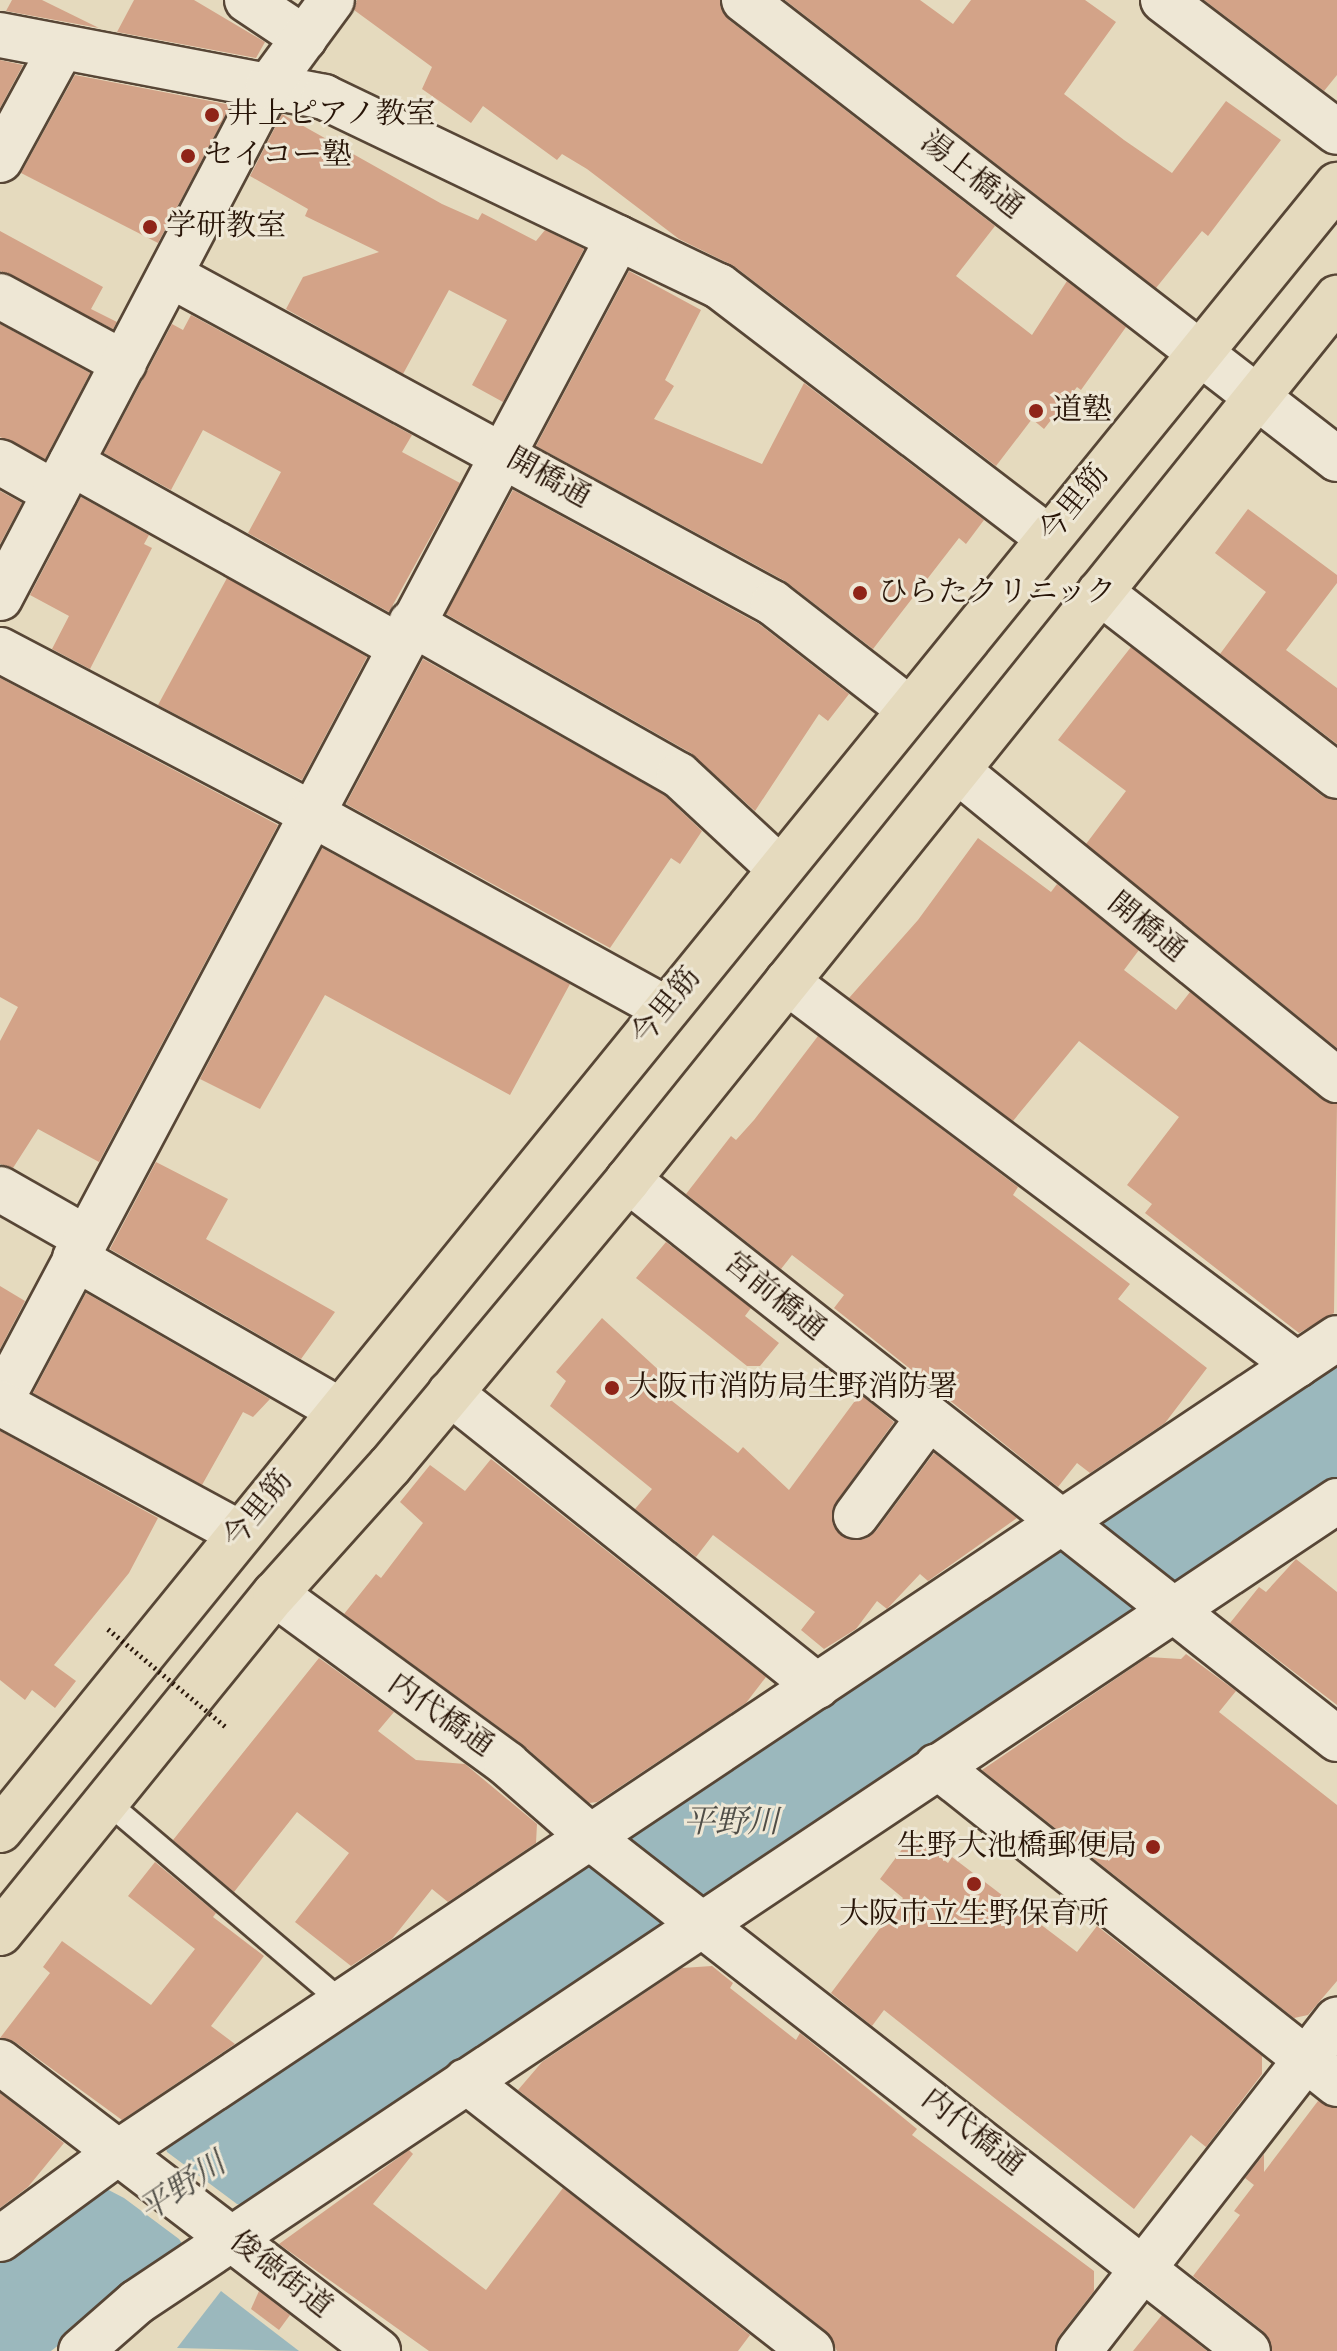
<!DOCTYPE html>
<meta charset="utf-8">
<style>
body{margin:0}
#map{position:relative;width:1337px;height:2351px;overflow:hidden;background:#e5dabe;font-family:"IM FELL DW Pica","Noto Serif JP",serif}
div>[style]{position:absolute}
.water>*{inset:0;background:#9bb8bd}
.pier>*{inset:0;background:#e5dabe}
.building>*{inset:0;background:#d3a388}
.roads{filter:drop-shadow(2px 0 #574636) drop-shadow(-2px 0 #574636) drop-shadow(0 2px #574636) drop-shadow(0 -2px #574636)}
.service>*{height:22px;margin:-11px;padding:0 11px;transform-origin:11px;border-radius:11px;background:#eee7d5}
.minor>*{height:44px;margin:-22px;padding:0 22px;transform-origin:22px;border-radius:22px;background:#eee7d5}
.primary>*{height:44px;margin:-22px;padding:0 22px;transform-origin:22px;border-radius:22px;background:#e5dabe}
.path-bridge>*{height:5px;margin-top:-2.5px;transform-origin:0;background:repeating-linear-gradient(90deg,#281508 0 2px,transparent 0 6px)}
.dots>*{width:22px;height:22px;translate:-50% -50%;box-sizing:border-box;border:4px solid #eee7d5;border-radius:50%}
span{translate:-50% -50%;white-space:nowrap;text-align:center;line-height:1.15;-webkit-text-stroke:6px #eee7d5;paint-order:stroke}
.poi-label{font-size:30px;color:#281508}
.left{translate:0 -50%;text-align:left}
.right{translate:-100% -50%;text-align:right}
.street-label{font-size:30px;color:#281508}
.water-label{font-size:32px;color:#504e47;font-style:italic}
</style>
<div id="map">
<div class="water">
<div style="clip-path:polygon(1337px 1359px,1337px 1478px,191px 2243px,51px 2351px,0 2351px,0 2261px,28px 2237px)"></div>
<div style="clip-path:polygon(221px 2291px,299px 2351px,177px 2348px)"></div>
</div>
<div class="pier">
<div style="clip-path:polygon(163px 2139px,167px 2152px,237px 2204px,252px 2207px,187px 2251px,179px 2239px,124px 2198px,97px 2184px)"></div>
</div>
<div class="building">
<div style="clip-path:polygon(12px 0,42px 0,99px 28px,6px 11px)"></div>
<div style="clip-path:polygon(134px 0,194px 0,265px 42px,256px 58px,117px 32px)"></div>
<div style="clip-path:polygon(357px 0,720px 0,729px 20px,995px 226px,956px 276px,1032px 335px,1067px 281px,1126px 327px,1081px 390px,1077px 387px,1044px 429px,1032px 419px,996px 466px,734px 266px,679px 239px,587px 169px,562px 154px,557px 160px,483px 106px,471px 123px,422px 89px,432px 67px,354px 10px)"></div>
<div style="clip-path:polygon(785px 0,920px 0,953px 24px,971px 0,1085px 0,1116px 22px,1064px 94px,1124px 140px,1172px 173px,1226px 101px,1281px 140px,1208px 236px,1202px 231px,1156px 288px)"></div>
<div style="clip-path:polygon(1204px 0,1337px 0,1337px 75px,1324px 91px)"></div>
<div style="clip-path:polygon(0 60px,23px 65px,0 108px)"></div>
<div style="clip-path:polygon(75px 75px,231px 105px,158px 243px,21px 173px)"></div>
<div style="clip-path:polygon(282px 114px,442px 204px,478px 220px,482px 213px,536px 241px,545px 230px,584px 249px,503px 402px,472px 385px,507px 320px,449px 290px,403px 374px,286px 309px,303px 277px,379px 252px,305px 216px,308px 209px,250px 176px)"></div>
<div style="clip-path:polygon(0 231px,103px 287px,91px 309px,117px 322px,113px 329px,0 271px)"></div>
<div style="clip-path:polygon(629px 271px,701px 310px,665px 380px,674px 386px,654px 419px,762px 464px,804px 383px,984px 520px,966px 544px,959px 538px,873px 649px,785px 581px,536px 446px)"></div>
<div style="clip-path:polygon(191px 315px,412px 435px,402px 452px,460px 483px,389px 612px,248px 533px,281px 472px,203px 430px,171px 490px,104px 453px,172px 324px,183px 330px)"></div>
<div style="clip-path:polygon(0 324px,90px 373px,45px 459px,0 437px)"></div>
<div style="clip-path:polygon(513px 490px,759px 624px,849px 694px,828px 721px,819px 714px,755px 811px,691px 753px,446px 614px)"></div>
<div style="clip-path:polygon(0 491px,22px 503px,0 544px)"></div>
<div style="clip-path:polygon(81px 497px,149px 535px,144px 544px,152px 548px,90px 669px,52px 649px,69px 616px,30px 595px)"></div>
<div style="clip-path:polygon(1248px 509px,1337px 575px,1337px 583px,1286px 650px,1337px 688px,1337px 744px,1220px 654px,1266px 592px,1215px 553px)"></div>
<div style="clip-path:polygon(227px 578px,367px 657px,302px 780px,158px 705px)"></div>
<div style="clip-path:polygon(1131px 647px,1322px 796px,1337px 800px,1337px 1048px,1086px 844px,1126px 791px,1058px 740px)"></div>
<div style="clip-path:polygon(423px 659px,664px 795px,702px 831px,680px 864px,671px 858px,610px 948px,346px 804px)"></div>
<div style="clip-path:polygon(0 678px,278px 825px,99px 1162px,38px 1129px,13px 1168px,0 1164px,0 1041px,18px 1007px,0 997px)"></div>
<div style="clip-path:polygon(978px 838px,1051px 892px,1057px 884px,1139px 950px,1124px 970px,1176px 1010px,1190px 992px,1321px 1099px,1337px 1104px,1334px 1313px,1299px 1333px,1145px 1213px,1152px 1204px,1127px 1185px,1179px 1117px,1079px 1041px,1013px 1121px,849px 998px,918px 920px)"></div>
<div style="clip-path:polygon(322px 848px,570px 984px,510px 1095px,325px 995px,260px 1109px,200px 1079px)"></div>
<div style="clip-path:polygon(818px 1036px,1018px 1187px,1013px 1195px,1130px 1284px,1118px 1299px,1207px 1368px,1165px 1423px,1090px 1473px,1077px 1463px,1058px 1487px,834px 1308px,844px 1295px,792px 1255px,781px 1269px,686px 1194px,731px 1136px,736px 1140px,754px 1120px)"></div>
<div style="clip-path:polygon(156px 1162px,228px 1199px,206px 1239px,335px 1312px,301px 1359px,110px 1249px)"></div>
<div style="clip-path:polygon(666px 1242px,751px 1308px,745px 1316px,779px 1343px,760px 1366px,747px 1366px,636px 1278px)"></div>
<div style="clip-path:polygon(0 1286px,25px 1301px,0 1349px)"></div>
<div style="clip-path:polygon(86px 1293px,270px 1399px,253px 1417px,243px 1412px,202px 1485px,33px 1393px)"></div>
<div style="clip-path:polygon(602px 1318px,676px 1386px,667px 1397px,738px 1453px,743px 1447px,789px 1490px,860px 1394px,894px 1422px,836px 1502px,833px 1525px,842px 1536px,865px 1539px,876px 1531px,934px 1453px,1017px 1518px,928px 1581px,920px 1574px,887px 1609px,877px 1601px,856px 1629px,824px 1649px,801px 1630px,815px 1612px,713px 1535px,696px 1557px,635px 1509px,652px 1489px,550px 1406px,566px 1381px,556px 1372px)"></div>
<div style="clip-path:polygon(0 1431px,158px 1518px,129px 1573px,54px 1665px,76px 1681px,55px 1708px,32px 1690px,25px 1700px,0 1680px)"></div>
<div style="clip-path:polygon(491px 1459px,766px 1677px,746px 1703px,597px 1802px,589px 1803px,522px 1744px,344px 1614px,376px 1574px,381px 1578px,423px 1523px,400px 1502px,430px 1465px,465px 1491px)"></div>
<div style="clip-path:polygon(1296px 1559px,1337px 1592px,1337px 1705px,1230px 1623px,1259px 1587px,1266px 1592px)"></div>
<div style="clip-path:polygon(1186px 1654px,1236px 1691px,1219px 1712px,1337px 1805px,1337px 1981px,1308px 2015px,1294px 2018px,982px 1770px,1148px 1657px,1181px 1659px)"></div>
<div style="clip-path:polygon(319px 1658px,394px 1712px,378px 1731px,416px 1760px,465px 1764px,537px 1824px,536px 1843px,448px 1902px,432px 1889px,392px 1939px,351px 1966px,295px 1922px,349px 1853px,297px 1812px,234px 1892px,173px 1840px)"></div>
<div style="clip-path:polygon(912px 1836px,948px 1863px,952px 1857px,1077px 1952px,1097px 1926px,1262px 2056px,1262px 2074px,1206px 2147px,1191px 2135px,1134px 2209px,884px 2010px,872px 2026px,831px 1993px,903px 1898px,880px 1879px)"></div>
<div style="clip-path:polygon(155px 1862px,216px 1913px,213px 1917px,264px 1956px,211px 2026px,235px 2044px,122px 2120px,15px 2042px,0 2038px,50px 1973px,43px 1967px,62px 1941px,151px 2005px,195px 1949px,128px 1896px)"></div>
<div style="clip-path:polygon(712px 1966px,733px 1983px,730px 1988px,796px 2040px,800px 2033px,917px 2129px,912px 2135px,1094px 2271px,1094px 2291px,1059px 2336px,1055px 2351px,837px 2351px,826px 2331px,518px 2090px,542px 2062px,682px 1968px)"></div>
<div style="clip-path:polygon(0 2093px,64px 2143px,28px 2187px,0 2208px)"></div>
<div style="clip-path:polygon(1318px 2101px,1337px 2108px,1337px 2351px,1272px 2351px,1263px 2331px,1193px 2276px,1240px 2215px,1234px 2211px,1254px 2185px,1245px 2178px,1264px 2154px,1264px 2172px)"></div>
<div style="clip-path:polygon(409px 2150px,413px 2154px,373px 2204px,486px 2290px,563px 2188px,750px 2335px,738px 2351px,429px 2351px,279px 2244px)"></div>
<div style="clip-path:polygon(259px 2291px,290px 2315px,279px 2330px,251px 2309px)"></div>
<div style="clip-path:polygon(1162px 2315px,1207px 2351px,1133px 2351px)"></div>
</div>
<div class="roads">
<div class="service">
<div style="left:107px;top:1802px;width:311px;rotate:40.4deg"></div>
</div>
<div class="minor">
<div style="left:247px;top:0;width:69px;rotate:33.7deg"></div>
<div style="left:744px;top:0;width:750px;rotate:37.74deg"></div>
<div style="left:1163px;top:0;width:218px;rotate:37.2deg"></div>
<div style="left:0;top:35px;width:330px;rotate:10.8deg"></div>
<div style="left:324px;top:97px;width:438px;rotate:25.6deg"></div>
<div style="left:719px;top:286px;width:413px;rotate:37.4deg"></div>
<div style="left:0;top:160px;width:128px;rotate:-61.4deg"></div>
<div style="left:170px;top:275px;width:686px;rotate:28.54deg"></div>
<div style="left:773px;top:603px;width:172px;rotate:37.9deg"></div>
<div style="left:0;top:296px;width:141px;rotate:28.4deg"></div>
<div style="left:0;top:462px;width:63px;rotate:29.4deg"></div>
<div style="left:71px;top:463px;width:376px;rotate:29.2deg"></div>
<div style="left:1100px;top:592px;width:300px;rotate:37.8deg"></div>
<div style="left:0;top:598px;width:577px;rotate:-62.32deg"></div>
<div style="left:268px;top:87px;width:108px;rotate:-53.7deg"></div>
<div style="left:411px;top:623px;width:308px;rotate:29.6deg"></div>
<div style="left:679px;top:775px;width:137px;rotate:42.9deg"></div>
<div style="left:0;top:650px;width:350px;rotate:27.7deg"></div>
<div style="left:310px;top:813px;width:405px;rotate:28.8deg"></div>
<div style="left:958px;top:771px;width:489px;rotate:39.2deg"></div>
<div style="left:787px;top:982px;width:638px;rotate:36.91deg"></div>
<div style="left:628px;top:1180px;width:903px;rotate:38.25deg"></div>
<div style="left:0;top:1189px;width:99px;rotate:29.7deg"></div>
<div style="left:75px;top:1258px;width:305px;rotate:29.9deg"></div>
<div style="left:450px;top:1393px;width:470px;rotate:38.6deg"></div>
<div style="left:0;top:1402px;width:1318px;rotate:-62.03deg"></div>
<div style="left:0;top:1403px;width:272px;rotate:28.5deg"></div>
<div style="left:856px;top:1516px;width:119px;rotate:-53.5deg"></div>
<div style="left:275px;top:1594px;width:288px;rotate:36.2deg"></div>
<div style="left:507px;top:1764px;width:123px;rotate:41.1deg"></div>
<div style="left:600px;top:1845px;width:822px;rotate:37.99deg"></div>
<div style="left:937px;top:1766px;width:511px;rotate:38.48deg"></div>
<div style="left:0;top:2062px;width:476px;rotate:37.4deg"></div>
<div style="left:466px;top:2081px;width:438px;rotate:38deg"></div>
<div style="left:0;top:2239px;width:145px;rotate:-36.3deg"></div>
<div style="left:117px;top:2153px;width:1467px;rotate:-33.74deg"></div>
<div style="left:81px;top:2351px;width:74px;rotate:-41.2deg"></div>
<div style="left:137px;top:2302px;width:1443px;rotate:-33.72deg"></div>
<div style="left:1079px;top:2351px;width:420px;rotate:-52.1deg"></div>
</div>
<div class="primary">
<div style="left:0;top:1830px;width:2120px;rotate:-50.9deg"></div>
<div style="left:0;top:1933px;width:437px;rotate:-51deg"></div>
<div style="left:275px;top:1594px;width:172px;rotate:-48.1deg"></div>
<div style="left:390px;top:1466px;width:372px;rotate:-50.2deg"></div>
<div style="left:628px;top:1180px;width:1132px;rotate:-51.21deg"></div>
</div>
</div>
<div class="path-bridge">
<div style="left:108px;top:1629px;width:152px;rotate:39.7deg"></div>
</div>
<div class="dots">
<div style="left:212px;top:115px;background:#8f2418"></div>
<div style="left:188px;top:156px;background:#8f2418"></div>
<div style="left:150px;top:227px;background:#8f2418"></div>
<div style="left:1036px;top:411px;background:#8f2418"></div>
<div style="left:860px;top:593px;background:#8f2418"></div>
<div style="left:612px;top:1388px;background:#8f2418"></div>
<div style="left:1153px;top:1847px;background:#8f2418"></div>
<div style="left:974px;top:1884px;background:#8f2418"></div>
</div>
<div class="poi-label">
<span class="left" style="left:228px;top:115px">井上ピアノ教室</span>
<span class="left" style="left:204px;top:156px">セイコー塾</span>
<span class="left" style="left:166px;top:227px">学研教室</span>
<span class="left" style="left:1052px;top:411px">道塾</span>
<span class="left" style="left:878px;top:593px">ひらたクリニック</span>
<span class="left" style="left:628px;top:1388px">大阪市消防局生野消防署</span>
<span class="right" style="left:1137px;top:1847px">生野大池橋郵便局</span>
<span style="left:974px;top:1915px">大阪市立生野保育所</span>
</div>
<div class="street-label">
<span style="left:971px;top:176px;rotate:38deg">湯上橋通</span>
<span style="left:548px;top:479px;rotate:29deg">開橋通</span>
<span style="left:1075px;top:504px;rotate:-51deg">今里筋</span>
<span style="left:1146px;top:928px;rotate:39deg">開橋通</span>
<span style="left:667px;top:1007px;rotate:-51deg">今里筋</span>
<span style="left:774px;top:1297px;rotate:39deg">宮前橋通</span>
<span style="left:259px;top:1510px;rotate:-51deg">今里筋</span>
<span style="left:440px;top:1716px;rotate:35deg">内代橋通</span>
<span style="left:972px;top:2133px;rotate:38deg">内代橋通</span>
<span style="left:280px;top:2275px;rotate:38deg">俊徳街道</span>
</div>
<div class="water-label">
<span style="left:731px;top:1823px">平野川</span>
<span style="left:183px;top:2188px;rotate:-34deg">平野川</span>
</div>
</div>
